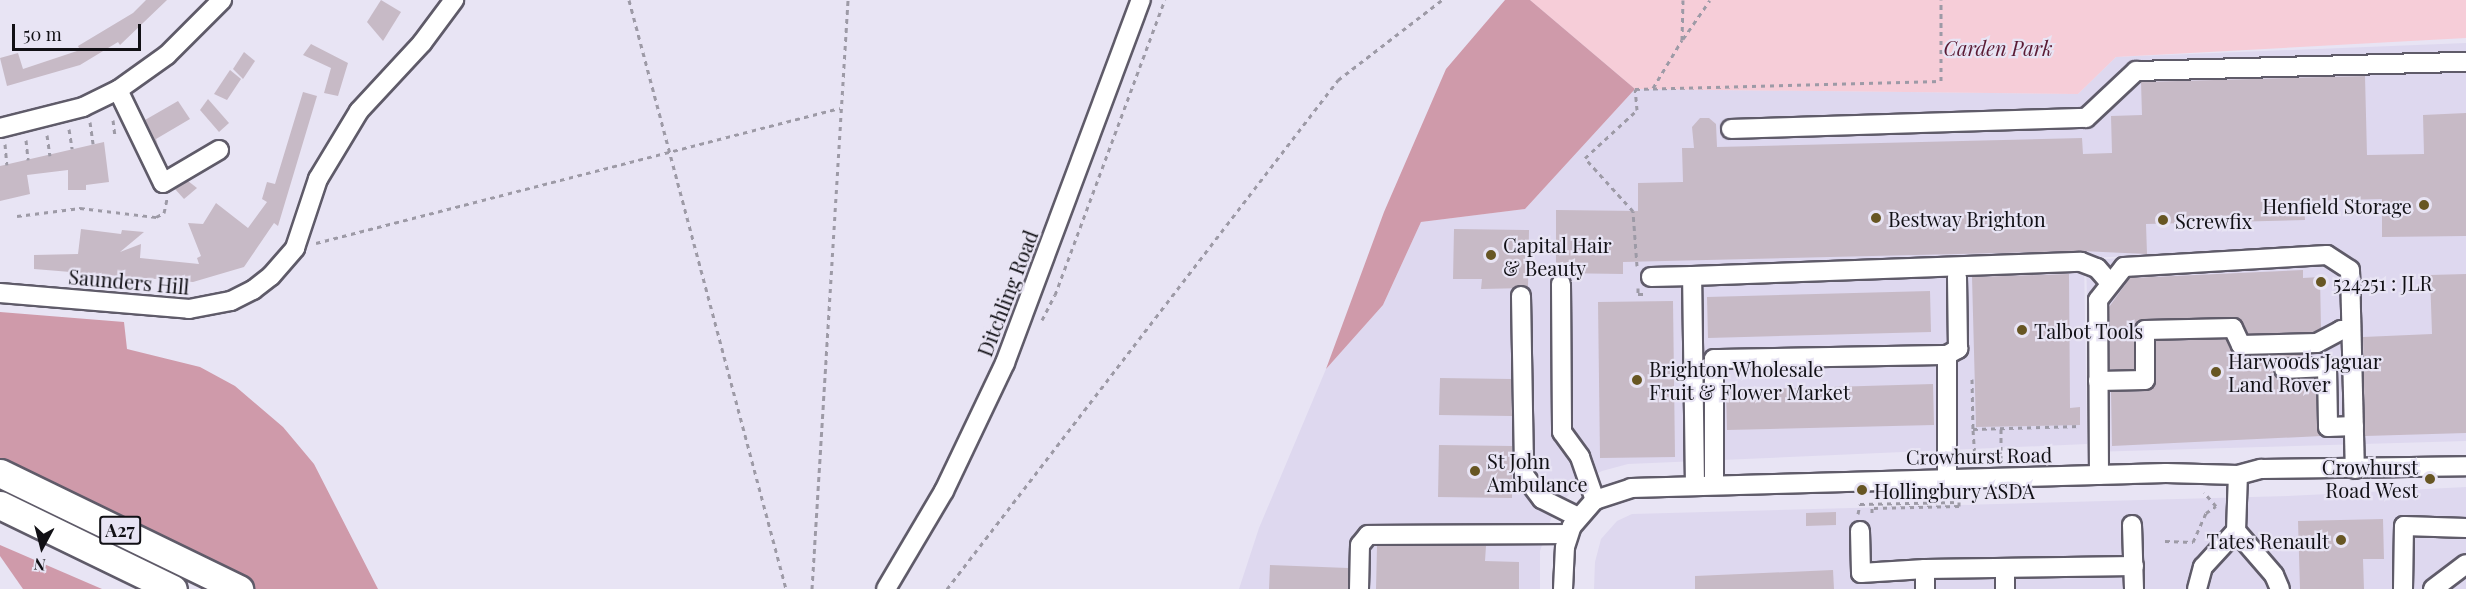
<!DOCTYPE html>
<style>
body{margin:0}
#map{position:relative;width:2466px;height:589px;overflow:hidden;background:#e8e4f4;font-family:"Playfair Display",serif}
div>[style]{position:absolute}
.built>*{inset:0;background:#ded8ef}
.green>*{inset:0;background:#f6cdd8}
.forest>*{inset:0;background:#cf9aaa}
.building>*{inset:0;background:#c7bac6}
.path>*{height:3px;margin-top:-1.5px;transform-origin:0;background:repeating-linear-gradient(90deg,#9d9aa6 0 4.5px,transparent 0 9px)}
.roads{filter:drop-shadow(2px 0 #5f5b69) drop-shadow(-2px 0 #5f5b69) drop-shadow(0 2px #5f5b69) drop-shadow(0 -2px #5f5b69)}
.minor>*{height:18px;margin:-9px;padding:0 9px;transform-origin:9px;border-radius:9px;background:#fff}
.highway>*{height:27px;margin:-13.5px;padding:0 13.5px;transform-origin:13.5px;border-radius:13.5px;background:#fff}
.dots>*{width:16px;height:16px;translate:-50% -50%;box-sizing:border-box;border:3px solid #e8e4f4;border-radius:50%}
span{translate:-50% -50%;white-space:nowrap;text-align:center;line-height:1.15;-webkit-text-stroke:4.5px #e8e4f4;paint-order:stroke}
.shield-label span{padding:2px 4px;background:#e8e4f4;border:2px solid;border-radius:4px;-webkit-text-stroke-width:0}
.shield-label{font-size:18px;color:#111015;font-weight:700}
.park-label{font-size:20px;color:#5a1b34;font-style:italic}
.poi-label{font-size:20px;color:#111015}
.right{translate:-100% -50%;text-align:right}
.left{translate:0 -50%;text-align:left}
.street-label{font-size:20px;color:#111015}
.north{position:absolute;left:12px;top:517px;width:60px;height:60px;-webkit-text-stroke:4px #e8e4f4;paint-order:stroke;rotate:187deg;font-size:16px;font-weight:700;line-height:24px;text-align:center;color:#111015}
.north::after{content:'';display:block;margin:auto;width:21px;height:27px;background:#111015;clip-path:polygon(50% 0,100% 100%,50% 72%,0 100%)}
.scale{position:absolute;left:12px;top:24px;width:129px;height:27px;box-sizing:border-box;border:3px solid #111015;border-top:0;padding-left:8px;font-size:18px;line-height:21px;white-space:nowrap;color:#111015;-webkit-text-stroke:4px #e8e4f4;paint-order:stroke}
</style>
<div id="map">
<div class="built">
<div style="clip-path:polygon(2466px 43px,2466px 441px,2091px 452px,2086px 260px,2266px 251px,2084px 258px,2087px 444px,1628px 464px,1602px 471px,1578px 484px,1553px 513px,1540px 551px,1540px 589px,1239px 589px,1259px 528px,1326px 369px,1383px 305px,1421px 222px,1525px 209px,1635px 89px,2078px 94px,2116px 57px)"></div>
<div style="clip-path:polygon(2466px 487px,2466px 589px,1594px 589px,1595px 562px,1601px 539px,1617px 521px,1632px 514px,2288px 496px)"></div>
</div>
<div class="green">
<div style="clip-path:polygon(1530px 0,2466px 0,2466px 38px,2116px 57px,2078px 94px,1635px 89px)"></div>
</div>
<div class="forest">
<div style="clip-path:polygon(1505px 0,1530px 0,1635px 89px,1525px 209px,1421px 222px,1383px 305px,1326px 369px,1384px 212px,1446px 69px)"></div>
<div style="clip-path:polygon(0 312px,124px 322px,127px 349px,200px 367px,235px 386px,283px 427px,314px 464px,378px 589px,254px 589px,0 458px)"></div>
<div style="clip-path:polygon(0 545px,102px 589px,23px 589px,0 556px)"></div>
</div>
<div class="building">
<div style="clip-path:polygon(146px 0,167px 0,120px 45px,118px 42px,80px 65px,7px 86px,0 58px,18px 53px,23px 69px,80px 50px,78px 46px,133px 13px)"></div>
<div style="clip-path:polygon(381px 0,401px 12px,383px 41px,367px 22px)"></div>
<div style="clip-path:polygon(311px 44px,348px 63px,338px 96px,324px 93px,331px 68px,303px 55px)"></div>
<div style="clip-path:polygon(244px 52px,255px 61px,243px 79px,233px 69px)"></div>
<div style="clip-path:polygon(230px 70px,241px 79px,227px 100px,214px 94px)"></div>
<div style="clip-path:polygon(2365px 76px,2367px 155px,2424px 154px,2423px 115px,2466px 113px,2466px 236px,2382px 237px,2382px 199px,2304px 201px,2305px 220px,2146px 224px,2147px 254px,2081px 251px,1623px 262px,1623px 274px,1556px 273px,1556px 210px,1638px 211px,1638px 183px,1683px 182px,1682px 148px,1694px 148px,1692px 127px,1700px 118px,1709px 118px,1716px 124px,1717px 147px,2082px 138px,2083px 154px,2112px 153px,2111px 116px,2142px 115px,2141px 82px)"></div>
<div style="clip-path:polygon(303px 92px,317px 96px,278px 226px,274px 223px,244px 267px,193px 282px,34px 269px,34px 255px,78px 254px,81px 229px,121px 234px,122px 230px,144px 232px,120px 252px,141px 244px,140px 258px,199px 264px,197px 258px,201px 256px,188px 223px,203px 224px,216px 203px,248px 228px,267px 202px,262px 199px,267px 182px,275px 184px)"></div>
<div style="clip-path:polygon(208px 99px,229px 123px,219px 132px,200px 110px)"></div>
<div style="clip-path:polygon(178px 101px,190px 119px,156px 139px,158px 146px,145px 120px)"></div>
<div style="clip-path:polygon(104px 142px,109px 182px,86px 185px,86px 190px,68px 190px,68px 170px,27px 175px,30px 194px,0 201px,0 166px)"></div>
<div style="clip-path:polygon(188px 181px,197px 188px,184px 199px,175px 189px)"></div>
<div style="clip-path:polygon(1454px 229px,1529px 230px,1528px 288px,1481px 289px,1482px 279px,1453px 279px)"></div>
<div style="clip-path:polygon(2303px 270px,2303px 278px,2320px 277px,2321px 328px,2314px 332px,2248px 334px,2239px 319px,2233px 317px,2144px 319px,2134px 329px,2134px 369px,2110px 369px,2109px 307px,2130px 278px)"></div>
<div style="clip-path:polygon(2069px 274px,2070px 408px,2080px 407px,2080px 425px,1976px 427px,1972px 277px)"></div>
<div style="clip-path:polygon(2466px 274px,2466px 433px,2365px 436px,2363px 337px,2432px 334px,2430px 275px)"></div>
<div style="clip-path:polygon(1930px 291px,1931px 332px,1708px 338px,1707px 297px)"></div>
<div style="clip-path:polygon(1673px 301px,1675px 457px,1600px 458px,1598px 302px)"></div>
<div style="clip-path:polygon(2226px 339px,2231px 350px,2241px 356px,2322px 353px,2278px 359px,2273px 369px,2279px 379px,2316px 379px,2317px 427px,2322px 436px,2112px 446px,2111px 392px,2145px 391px,2154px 386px,2156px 341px)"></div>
<div style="clip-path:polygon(1440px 378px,1511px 379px,1512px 416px,1439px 415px)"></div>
<div style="clip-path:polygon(1933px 384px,1934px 425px,1727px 430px,1726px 390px)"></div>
<div style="clip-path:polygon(1439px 445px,1512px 446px,1512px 498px,1438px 497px)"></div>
<div style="clip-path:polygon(1836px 512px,1836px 525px,1806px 526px,1806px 513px)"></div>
<div style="clip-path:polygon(2383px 519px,2384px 559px,2363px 559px,2364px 589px,2300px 589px,2298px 521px)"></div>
<div style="clip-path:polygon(1377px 546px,1486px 546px,1485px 561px,1519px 562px,1519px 589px,1376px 589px)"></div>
<div style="clip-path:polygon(1270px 565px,1348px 568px,1348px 589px,1269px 589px)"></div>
<div style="clip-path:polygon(1833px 570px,1834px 589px,1695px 589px,1695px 576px)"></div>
</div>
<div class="path">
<div style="left:629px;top:0;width:610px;rotate:75.07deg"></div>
<div style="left:1683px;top:39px;width:47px;rotate:-55.3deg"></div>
<div style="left:1653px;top:88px;width:56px;rotate:-58.9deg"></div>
<div style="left:1682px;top:40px;width:40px;rotate:-88.6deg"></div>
<div style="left:113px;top:120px;width:17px;rotate:83deg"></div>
<div style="left:90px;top:122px;width:22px;rotate:82deg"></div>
<div style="left:69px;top:129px;width:20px;rotate:81deg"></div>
<div style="left:47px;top:135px;width:21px;rotate:82deg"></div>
<div style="left:26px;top:140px;width:20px;rotate:84deg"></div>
<div style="left:5px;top:144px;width:21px;rotate:85deg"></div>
<div style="left:17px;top:216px;width:64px;rotate:-7.2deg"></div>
<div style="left:80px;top:208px;width:77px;rotate:6.8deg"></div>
<div style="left:156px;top:217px;width:9px;rotate:-27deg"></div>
<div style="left:164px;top:213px;width:14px;rotate:-78deg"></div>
<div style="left:316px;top:243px;width:541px;rotate:-14.45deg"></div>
<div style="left:1637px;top:266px;width:55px;rotate:-94.2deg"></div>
<div style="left:1633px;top:211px;width:72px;rotate:-132.2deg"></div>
<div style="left:1585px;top:158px;width:71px;rotate:-42.7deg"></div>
<div style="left:1637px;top:110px;width:21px;rotate:-95deg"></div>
<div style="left:1635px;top:89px;width:306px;rotate:-1.5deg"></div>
<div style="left:1941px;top:81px;width:81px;rotate:-90deg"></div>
<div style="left:1638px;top:288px;width:6px;rotate:90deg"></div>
<div style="left:1638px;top:294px;width:8px"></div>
<div style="left:1042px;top:320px;width:28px;rotate:-63deg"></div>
<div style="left:1055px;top:295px;width:315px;rotate:-69.6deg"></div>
<div style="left:1972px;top:379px;width:50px;rotate:88.9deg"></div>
<div style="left:1973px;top:429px;width:108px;rotate:-1.6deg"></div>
<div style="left:2001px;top:429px;width:32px;rotate:90deg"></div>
<div style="left:1973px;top:430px;width:32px;rotate:86deg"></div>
<div style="left:1858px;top:514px;width:10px;rotate:-79deg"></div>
<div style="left:1860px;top:504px;width:99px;rotate:-1.2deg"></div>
<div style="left:1959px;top:502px;width:4px;rotate:90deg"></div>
<div style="left:1959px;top:506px;width:87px;rotate:178.7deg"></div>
<div style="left:1872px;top:508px;width:6px;rotate:90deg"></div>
<div style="left:2165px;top:541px;width:28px;rotate:2deg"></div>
<div style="left:2193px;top:542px;width:32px;rotate:-66deg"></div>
<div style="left:2206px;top:513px;width:12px;rotate:-35deg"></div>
<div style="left:2216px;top:506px;width:18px;rotate:-131deg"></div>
<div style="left:812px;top:589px;width:590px;rotate:-86.5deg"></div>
<div style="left:947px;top:589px;width:642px;rotate:-52.47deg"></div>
<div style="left:1338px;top:80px;width:131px;rotate:-37.6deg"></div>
</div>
<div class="roads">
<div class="minor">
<div style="left:118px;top:90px;width:103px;rotate:64.2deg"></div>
<div style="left:163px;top:183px;width:65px;rotate:-30.5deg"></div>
<div style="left:0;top:128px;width:86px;rotate:-14.2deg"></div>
<div style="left:83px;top:107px;width:39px;rotate:-26deg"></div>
<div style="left:118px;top:90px;width:60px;rotate:-35.5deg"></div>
<div style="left:167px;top:55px;width:78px;rotate:-45deg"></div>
<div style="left:1731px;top:129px;width:355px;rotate:-1.8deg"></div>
<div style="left:2086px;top:118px;width:69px;rotate:-43.2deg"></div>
<div style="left:2136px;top:71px;width:330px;rotate:-1.6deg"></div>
<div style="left:1651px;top:277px;width:41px;rotate:-1.4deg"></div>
<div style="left:1561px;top:284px;width:148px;rotate:89.6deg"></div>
<div style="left:1562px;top:432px;width:31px;rotate:54deg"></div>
<div style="left:1580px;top:457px;width:46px;rotate:70.8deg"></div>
<div style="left:0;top:293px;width:190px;rotate:4.8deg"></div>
<div style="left:189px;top:309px;width:43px;rotate:-10.8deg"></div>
<div style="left:231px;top:301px;width:25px;rotate:-27deg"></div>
<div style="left:253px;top:290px;width:23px;rotate:-38deg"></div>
<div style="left:271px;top:276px;width:37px;rotate:-49deg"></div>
<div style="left:295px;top:248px;width:73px;rotate:-71.6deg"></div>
<div style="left:318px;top:179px;width:79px;rotate:-58.9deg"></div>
<div style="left:359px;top:111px;width:93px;rotate:-47.2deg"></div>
<div style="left:422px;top:43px;width:54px;rotate:-53.3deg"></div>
<div style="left:1521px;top:296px;width:179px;rotate:89deg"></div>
<div style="left:1524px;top:475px;width:30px;rotate:53deg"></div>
<div style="left:1542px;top:499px;width:40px;rotate:26.6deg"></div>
<div style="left:2284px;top:369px;width:43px;rotate:-2.7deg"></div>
<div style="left:2327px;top:367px;width:60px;rotate:89deg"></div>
<div style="left:2328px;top:427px;width:26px;rotate:-2deg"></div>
<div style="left:2098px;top:381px;width:47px;rotate:-1.2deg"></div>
<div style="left:2145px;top:380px;width:50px;rotate:-90deg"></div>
<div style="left:2145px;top:330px;width:88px;rotate:-1.3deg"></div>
<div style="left:2233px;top:328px;width:19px;rotate:65deg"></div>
<div style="left:2241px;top:345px;width:76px;rotate:-1.5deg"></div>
<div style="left:2317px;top:343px;width:27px;rotate:-28deg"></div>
<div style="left:2341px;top:330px;width:10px"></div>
<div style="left:2099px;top:475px;width:175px;rotate:-90.3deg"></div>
<div style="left:2098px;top:300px;width:42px;rotate:-51.8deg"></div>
<div style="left:2124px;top:267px;width:203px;rotate:-3.4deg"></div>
<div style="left:2327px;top:255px;width:27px;rotate:33deg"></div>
<div style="left:2350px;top:270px;width:199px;rotate:88.6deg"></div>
<div style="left:1947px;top:478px;width:123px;rotate:-90deg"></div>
<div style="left:1947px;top:355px;width:13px;rotate:-29deg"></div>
<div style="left:1958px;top:349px;width:72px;rotate:-90.8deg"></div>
<div style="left:1695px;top:485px;width:209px;rotate:-90.8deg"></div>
<div style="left:1692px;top:276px;width:389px;rotate:-2.1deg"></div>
<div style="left:2081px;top:262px;width:17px;rotate:21deg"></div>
<div style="left:2097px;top:268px;width:18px;rotate:49deg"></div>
<div style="left:1714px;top:485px;width:126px;rotate:-90deg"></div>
<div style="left:1714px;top:359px;width:233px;rotate:-1deg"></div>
<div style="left:2132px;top:525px;width:64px;rotate:88.2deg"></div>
<div style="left:1860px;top:531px;width:42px;rotate:88.6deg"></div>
<div style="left:1861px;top:573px;width:64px;rotate:-3.6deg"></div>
<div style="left:2236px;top:531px;width:58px;rotate:49.2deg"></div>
<div style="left:2274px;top:575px;width:15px;rotate:67deg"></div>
<div style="left:886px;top:589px;width:114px;rotate:-59.4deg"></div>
<div style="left:944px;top:491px;width:142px;rotate:-64.5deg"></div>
<div style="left:1005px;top:363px;width:388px;rotate:-69.5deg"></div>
<div style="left:1359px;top:589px;width:44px;rotate:-88.7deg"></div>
<div style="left:1360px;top:545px;width:13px;rotate:-51deg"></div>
<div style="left:1368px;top:535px;width:200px;rotate:-0.3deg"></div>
<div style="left:1563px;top:589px;width:42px;rotate:-87.3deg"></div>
<div style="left:1565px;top:547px;width:22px;rotate:-72deg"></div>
<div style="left:1572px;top:526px;width:35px;rotate:-49deg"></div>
<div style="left:1595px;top:500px;width:38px;rotate:-18deg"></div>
<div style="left:1631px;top:488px;width:535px;rotate:-1.61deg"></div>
<div style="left:2166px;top:473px;width:72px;rotate:1.6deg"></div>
<div style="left:2238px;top:475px;width:24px;rotate:-15deg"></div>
<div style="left:2261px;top:469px;width:205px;rotate:-0.8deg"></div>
<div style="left:1925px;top:589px;width:20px;rotate:-90deg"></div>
<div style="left:1925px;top:569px;width:209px;rotate:-0.8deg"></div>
<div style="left:2005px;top:589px;width:21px;rotate:-90deg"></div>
<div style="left:2197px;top:589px;width:23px;rotate:-75deg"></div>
<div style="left:2203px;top:567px;width:49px;rotate:-47.5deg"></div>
<div style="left:2236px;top:531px;width:56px;rotate:-88deg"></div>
<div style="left:2403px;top:589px;width:63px;rotate:-89.1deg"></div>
<div style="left:2404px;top:526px;width:62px;rotate:1.8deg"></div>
<div style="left:2433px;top:589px;width:41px;rotate:-37.1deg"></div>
</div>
<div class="highway">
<div style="left:0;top:473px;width:266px;rotate:25.9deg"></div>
<div style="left:0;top:505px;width:192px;rotate:25.9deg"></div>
</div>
</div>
<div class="dots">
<div style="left:2424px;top:205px;background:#675623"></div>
<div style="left:1876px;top:218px;background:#675623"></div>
<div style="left:2163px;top:220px;background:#675623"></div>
<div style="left:1491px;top:255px;background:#675623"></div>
<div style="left:2321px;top:282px;background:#675623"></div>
<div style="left:2022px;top:330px;background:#675623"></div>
<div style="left:2216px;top:372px;background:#675623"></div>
<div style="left:1637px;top:380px;background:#675623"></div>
<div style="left:1475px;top:471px;background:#675623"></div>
<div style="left:2430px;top:479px;background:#675623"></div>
<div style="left:1862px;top:490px;background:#675623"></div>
<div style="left:2341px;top:540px;background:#675623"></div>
</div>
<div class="shield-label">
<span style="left:120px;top:530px">A27</span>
</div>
<div class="park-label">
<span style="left:1998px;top:47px">Carden Park</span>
</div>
<div class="poi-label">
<span class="right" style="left:2412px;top:205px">Henfield Storage</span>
<span class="left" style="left:1888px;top:218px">Bestway Brighton</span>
<span class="left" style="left:2175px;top:220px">Screwfix</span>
<span class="left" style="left:1503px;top:256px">Capital Hair<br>&amp; Beauty</span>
<span class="left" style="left:2333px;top:282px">524251 : JLR</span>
<span class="left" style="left:2034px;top:330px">Talbot Tools</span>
<span class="left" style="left:2228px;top:372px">Harwoods Jaguar<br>Land Rover</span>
<span class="left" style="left:1649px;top:380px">Brighton Wholesale<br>Fruit &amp; Flower Market</span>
<span class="left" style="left:1487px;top:472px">St John<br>Ambulance</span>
<span class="right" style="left:2418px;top:478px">Crowhurst<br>Road West</span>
<span class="left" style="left:1874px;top:490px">Hollingbury ASDA</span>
<span class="right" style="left:2329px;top:540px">Tates Renault</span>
</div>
<div class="street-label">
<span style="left:129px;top:281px;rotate:5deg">Saunders Hill</span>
<span style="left:1007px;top:293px;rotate:-69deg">Ditchling Road</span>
<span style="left:1979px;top:455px;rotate:-1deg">Crowhurst Road</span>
</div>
<div class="north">N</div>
<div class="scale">50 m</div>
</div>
